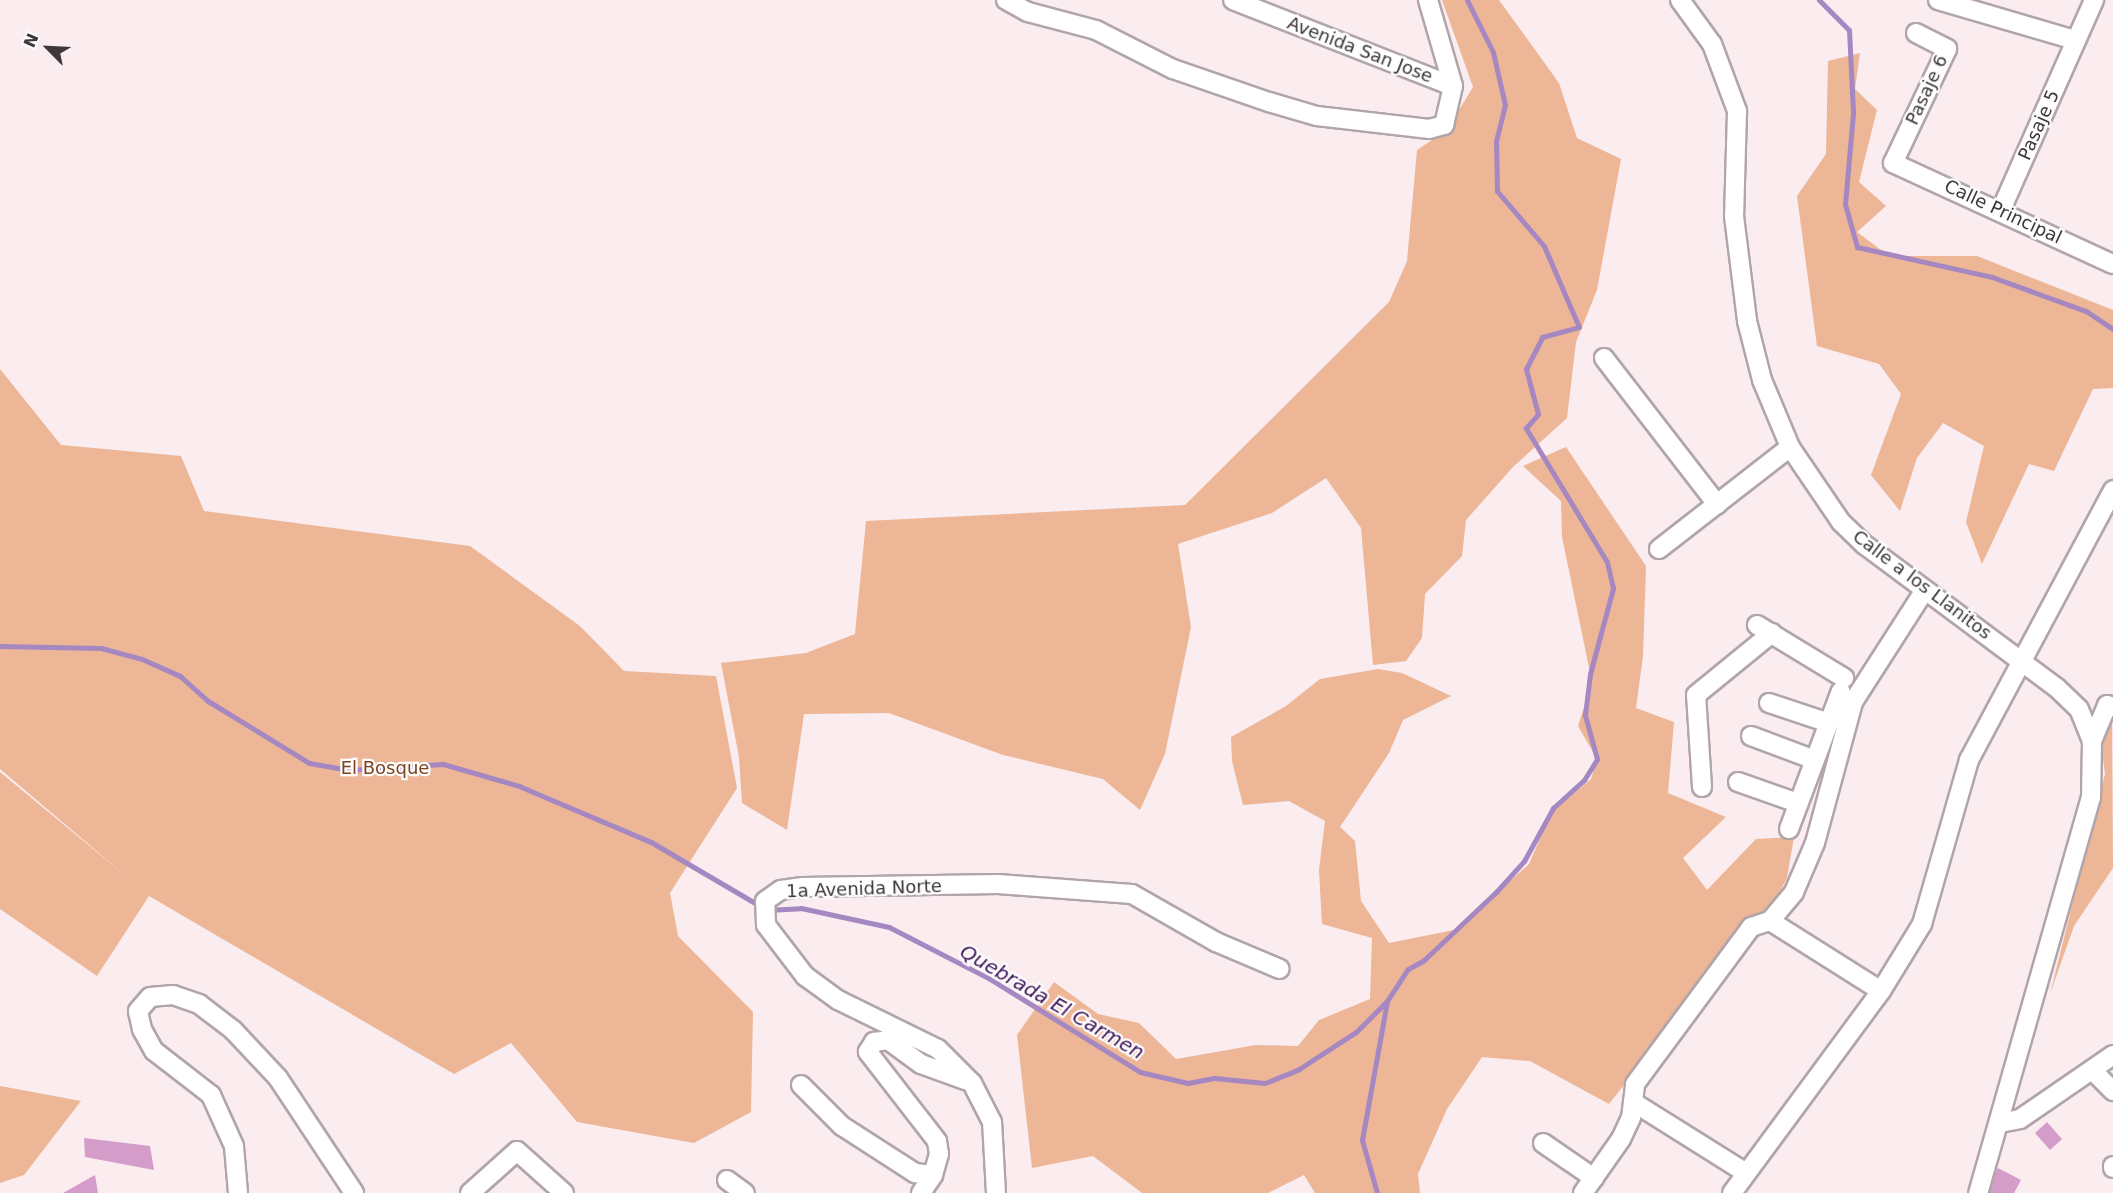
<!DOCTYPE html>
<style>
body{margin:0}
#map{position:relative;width:2113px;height:1193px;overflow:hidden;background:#faecef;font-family:"DejaVu Sans",sans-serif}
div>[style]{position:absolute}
.green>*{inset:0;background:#ecb697}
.stream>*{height:5px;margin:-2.5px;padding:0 2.5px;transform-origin:2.5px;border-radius:2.5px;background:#a587c1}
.building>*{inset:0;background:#d49cc9}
.roads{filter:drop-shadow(2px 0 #b2a5a9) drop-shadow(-2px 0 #b2a5a9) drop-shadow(0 2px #b2a5a9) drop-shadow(0 -2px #b2a5a9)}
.minor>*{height:18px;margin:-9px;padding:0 9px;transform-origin:9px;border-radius:9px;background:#fff}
span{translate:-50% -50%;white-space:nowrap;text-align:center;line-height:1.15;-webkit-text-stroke:4.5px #fdfdfd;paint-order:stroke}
.street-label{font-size:18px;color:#3d3739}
.park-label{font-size:18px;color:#7d431c}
.water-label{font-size:20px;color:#40165c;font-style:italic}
.north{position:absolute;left:18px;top:18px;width:60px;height:60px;-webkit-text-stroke:4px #fdfdfd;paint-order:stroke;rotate:294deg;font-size:16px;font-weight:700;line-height:24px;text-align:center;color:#3d3739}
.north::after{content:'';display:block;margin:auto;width:21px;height:27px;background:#3d3739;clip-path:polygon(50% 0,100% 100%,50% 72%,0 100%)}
</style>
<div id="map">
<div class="green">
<div style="clip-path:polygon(1442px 0,1499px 0,1559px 83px,1577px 138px,1621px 159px,1597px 290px,1576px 342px,1567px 418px,1513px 467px,1466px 520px,1462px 556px,1425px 594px,1422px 638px,1406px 661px,1373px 665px,1361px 528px,1326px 478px,1272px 513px,1178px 544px,1191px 627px,1165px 754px,1140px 810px,1103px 779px,1003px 755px,889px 713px,804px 714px,787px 830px,742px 803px,739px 757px,721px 663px,806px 653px,855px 634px,866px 521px,1185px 505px,1389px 302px,1407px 261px,1417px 150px,1447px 130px,1473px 87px)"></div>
<div style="clip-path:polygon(1860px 53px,1855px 89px,1877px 110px,1859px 182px,1886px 206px,1857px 232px,1889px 256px,1977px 256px,2113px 310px,2113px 388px,2093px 389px,2054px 471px,2029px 464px,1982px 564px,1966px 522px,1984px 446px,1943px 423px,1917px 458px,1900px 511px,1871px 475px,1901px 394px,1879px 364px,1817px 346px,1797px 196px,1826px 154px,1828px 61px)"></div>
<div style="clip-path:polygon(0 369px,61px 445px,181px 456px,204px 511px,470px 546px,580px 626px,624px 671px,716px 676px,737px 788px,670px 893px,678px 936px,753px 1012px,751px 1112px,694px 1143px,577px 1122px,511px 1043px,454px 1074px,149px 896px,97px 976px,0 909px,0 772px,126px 876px,0 769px)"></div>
<div style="clip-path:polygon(1566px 447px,1646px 566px,1643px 656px,1636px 708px,1674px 722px,1668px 793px,1726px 817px,1683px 858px,1707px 890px,1756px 839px,1794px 837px,1787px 878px,1766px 918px,1684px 1009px,1609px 1104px,1530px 1061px,1482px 1057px,1447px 1109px,1418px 1174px,1420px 1193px,1315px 1193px,1304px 1175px,1268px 1193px,1142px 1193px,1093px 1156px,1032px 1168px,1017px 1035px,1054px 982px,1098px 1014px,1139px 1023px,1176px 1059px,1256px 1045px,1298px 1046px,1319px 1020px,1370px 999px,1372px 938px,1322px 924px,1319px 870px,1325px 821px,1289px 801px,1243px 805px,1232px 761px,1231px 737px,1286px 706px,1320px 679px,1378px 669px,1402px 673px,1451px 696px,1403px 720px,1389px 753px,1340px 827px,1355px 841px,1361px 901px,1389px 943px,1454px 930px,1529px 864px,1551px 813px,1591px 779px,1597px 759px,1578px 726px,1592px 682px,1562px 537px,1561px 501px,1523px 466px)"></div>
<div style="clip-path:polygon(2112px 715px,2113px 868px,2074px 926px,2050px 994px,2105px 774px,2100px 736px)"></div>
<div style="clip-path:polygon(0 1086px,81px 1101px,24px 1175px,0 1183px)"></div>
</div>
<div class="stream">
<div style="left:1819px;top:0;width:42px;rotate:45deg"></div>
<div style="left:1849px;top:30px;width:83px;rotate:87.2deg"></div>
<div style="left:1853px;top:113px;width:91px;rotate:95deg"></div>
<div style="left:1845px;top:204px;width:45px;rotate:74.4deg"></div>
<div style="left:1857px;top:247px;width:138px;rotate:12.5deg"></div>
<div style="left:1992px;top:277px;width:100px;rotate:19.9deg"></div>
<div style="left:2086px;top:311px;width:32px;rotate:34deg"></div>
<div style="left:0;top:646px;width:101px;rotate:1.1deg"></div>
<div style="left:101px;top:648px;width:42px;rotate:15deg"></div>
<div style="left:142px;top:659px;width:42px;rotate:24.1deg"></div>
<div style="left:180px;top:676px;width:38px;rotate:42deg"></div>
<div style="left:208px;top:701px;width:119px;rotate:31.5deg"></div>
<div style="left:309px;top:763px;width:41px;rotate:9.9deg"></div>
<div style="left:349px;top:770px;width:94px;rotate:-3.7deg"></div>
<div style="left:443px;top:764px;width:79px;rotate:16.1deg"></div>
<div style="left:519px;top:786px;width:143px;rotate:23deg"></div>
<div style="left:651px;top:842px;width:134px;rotate:30.4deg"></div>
<div style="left:767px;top:910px;width:34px;rotate:-3deg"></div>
<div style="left:801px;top:908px;width:90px;rotate:12.2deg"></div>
<div style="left:889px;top:927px;width:114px;rotate:27.2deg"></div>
<div style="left:990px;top:979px;width:176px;rotate:31.8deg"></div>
<div style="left:1140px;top:1072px;width:49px;rotate:12.9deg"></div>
<div style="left:1188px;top:1083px;width:26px;rotate:-11deg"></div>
<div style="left:1214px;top:1078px;width:51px;rotate:5.6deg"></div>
<div style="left:1265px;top:1083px;width:37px;rotate:-22deg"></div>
<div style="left:1299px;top:1069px;width:68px;rotate:-33deg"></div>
<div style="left:1356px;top:1032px;width:44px;rotate:-45deg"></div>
<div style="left:1387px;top:1001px;width:38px;rotate:-57deg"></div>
<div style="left:1408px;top:969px;width:18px;rotate:-29deg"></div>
<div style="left:1424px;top:960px;width:99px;rotate:-43.4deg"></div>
<div style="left:1496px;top:892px;width:42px;rotate:-47.9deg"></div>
<div style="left:1524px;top:861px;width:60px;rotate:-61.3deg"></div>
<div style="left:1553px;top:808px;width:42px;rotate:-42.1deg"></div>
<div style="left:1584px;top:780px;width:25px;rotate:-58deg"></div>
<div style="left:1597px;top:759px;width:46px;rotate:-105.3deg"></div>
<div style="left:1585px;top:715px;width:41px;rotate:-83deg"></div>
<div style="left:1590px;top:674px;width:89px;rotate:-75deg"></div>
<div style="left:1613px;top:588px;width:27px;rotate:-103deg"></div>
<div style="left:1607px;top:562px;width:157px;rotate:-121.2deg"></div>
<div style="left:1526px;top:428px;width:18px;rotate:-49deg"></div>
<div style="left:1538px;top:414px;width:47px;rotate:-104.9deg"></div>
<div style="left:1526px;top:369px;width:36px;rotate:-63deg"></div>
<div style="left:1542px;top:337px;width:38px;rotate:-15deg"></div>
<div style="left:1579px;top:327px;width:88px;rotate:-113.4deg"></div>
<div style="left:1544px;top:246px;width:72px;rotate:-130.5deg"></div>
<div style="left:1497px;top:191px;width:50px;rotate:-91.1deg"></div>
<div style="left:1496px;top:141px;width:37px;rotate:-76deg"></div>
<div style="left:1505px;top:105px;width:54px;rotate:-102.8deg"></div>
<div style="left:1493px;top:52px;width:58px;rotate:-116.6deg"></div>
<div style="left:1377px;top:1193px;width:55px;rotate:-105.8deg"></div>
<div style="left:1362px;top:1140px;width:141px;rotate:-79.8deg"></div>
</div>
<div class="building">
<div style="clip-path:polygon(2047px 1122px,2062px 1139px,2050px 1150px,2035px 1133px)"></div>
<div style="clip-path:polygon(84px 1138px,150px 1146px,154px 1170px,85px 1157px)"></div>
<div style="clip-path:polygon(1998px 1168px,2021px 1180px,2014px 1193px,1985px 1193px)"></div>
<div style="clip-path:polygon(95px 1175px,98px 1193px,63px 1193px)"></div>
</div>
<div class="roads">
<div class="minor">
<div style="left:1006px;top:0;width:25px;rotate:29deg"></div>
<div style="left:1028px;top:12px;width:70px;rotate:14.8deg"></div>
<div style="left:1096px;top:30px;width:86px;rotate:26.9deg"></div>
<div style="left:1173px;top:69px;width:102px;rotate:19deg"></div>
<div style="left:1269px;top:102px;width:50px;rotate:16.3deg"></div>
<div style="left:1317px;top:116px;width:113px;rotate:6.6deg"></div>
<div style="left:1429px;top:129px;width:16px;rotate:-15deg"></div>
<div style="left:1444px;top:125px;width:40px;rotate:-77deg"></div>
<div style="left:1453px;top:86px;width:90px;rotate:-106.2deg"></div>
<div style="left:1233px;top:0;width:236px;rotate:21.4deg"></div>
<div style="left:1680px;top:0;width:54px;rotate:54deg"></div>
<div style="left:1712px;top:44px;width:72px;rotate:69.5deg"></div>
<div style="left:1737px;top:111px;width:105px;rotate:91.6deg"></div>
<div style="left:1734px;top:216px;width:106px;rotate:82.9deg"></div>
<div style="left:1747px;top:321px;width:61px;rotate:75.7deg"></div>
<div style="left:1762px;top:380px;width:73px;rotate:67.3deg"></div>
<div style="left:1790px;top:447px;width:91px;rotate:55.8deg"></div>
<div style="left:1841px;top:522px;width:33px;rotate:44deg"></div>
<div style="left:1865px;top:545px;width:239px;rotate:36.7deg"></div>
<div style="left:2057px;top:688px;width:30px;rotate:44deg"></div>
<div style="left:2079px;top:709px;width:35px;rotate:68deg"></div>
<div style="left:2092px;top:741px;width:56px;rotate:91deg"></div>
<div style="left:2091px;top:797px;width:412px;rotate:105.9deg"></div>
<div style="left:1938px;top:0;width:143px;rotate:16.3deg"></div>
<div style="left:1916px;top:33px;width:35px;rotate:27deg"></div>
<div style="left:1947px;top:49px;width:126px;rotate:115.3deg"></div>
<div style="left:1893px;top:163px;width:242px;rotate:24.7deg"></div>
<div style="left:2001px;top:210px;width:230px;rotate:-66.1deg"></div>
<div style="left:1604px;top:358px;width:185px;rotate:52.3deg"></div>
<div style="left:1659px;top:549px;width:166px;rotate:-37.9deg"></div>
<div style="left:1757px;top:625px;width:102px;rotate:31.3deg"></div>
<div style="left:1769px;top:703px;width:63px;rotate:18.4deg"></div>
<div style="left:1751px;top:736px;width:68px;rotate:20.6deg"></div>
<div style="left:2092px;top:741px;width:39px;rotate:-67deg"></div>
<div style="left:2107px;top:705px;width:6px;rotate:18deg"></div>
<div style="left:1738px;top:782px;width:64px;rotate:19.3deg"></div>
<div style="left:1702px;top:787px;width:92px;rotate:-93.7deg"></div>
<div style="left:1696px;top:695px;width:98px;rotate:-39.2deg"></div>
<div style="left:1789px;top:829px;width:147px;rotate:-69.4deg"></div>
<div style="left:1770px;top:921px;width:131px;rotate:32.2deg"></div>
<div style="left:2092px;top:1070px;width:30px;rotate:45deg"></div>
<div style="left:801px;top:1085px;width:58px;rotate:45deg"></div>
<div style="left:842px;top:1126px;width:87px;rotate:32.8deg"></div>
<div style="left:915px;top:1173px;width:18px;rotate:6deg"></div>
<div style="left:1633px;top:1102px;width:133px;rotate:32.1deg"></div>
<div style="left:2000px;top:1123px;width:20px;rotate:-11deg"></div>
<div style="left:2020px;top:1119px;width:113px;rotate:-34.5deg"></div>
<div style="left:1543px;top:1143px;width:62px;rotate:34.5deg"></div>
<div style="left:2113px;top:1166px;width:2px;rotate:90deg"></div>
<div style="left:727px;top:1180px;width:22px;rotate:36deg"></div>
<div style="left:238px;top:1193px;width:47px;rotate:-94.9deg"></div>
<div style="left:234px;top:1146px;width:56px;rotate:-114.3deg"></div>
<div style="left:211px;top:1095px;width:72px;rotate:-142.3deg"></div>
<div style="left:154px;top:1051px;width:25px;rotate:-119deg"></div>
<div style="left:142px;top:1029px;width:18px;rotate:-103deg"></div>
<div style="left:138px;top:1011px;width:18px;rotate:-49deg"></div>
<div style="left:150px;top:997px;width:23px;rotate:-5deg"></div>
<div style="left:173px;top:995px;width:28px;rotate:19deg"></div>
<div style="left:199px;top:1004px;width:43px;rotate:37.4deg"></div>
<div style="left:233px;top:1030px;width:66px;rotate:46.8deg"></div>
<div style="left:278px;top:1078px;width:138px;rotate:56.5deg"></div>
<div style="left:470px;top:1193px;width:63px;rotate:-41.8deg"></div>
<div style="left:517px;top:1151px;width:63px;rotate:41.8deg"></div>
<div style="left:921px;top:1193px;width:22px;rotate:-56deg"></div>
<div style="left:933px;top:1175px;width:22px;rotate:-74deg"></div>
<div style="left:939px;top:1154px;width:13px;rotate:-99deg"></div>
<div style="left:937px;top:1141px;width:113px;rotate:-127.8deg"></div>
<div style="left:868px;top:1052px;width:12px;rotate:-59deg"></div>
<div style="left:874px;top:1042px;width:14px;rotate:-8deg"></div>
<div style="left:888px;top:1040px;width:41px;rotate:36deg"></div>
<div style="left:921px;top:1064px;width:47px;rotate:20deg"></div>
<div style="left:996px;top:1193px;width:71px;rotate:-93.2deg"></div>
<div style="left:992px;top:1122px;width:44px;rotate:-117.1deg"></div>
<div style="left:972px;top:1083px;width:48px;rotate:-135deg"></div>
<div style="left:938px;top:1049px;width:111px;rotate:-153.9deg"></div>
<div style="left:838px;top:1000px;width:41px;rotate:-144deg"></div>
<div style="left:805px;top:976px;width:64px;rotate:-127.4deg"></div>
<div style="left:766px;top:925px;width:24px;rotate:-92deg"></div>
<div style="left:765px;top:901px;width:19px;rotate:-35deg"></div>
<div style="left:781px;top:890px;width:22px;rotate:-8deg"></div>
<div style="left:803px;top:887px;width:195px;rotate:-0.9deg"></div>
<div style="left:998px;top:884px;width:134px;rotate:4.3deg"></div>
<div style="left:1132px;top:894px;width:97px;rotate:29.7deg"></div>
<div style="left:1216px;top:942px;width:69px;rotate:22.9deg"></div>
<div style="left:1583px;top:1193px;width:66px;rotate:-54.9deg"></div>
<div style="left:1621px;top:1139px;width:23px;rotate:-65deg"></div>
<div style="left:1631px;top:1118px;width:34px;rotate:-83deg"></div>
<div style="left:1635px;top:1084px;width:195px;rotate:-53.5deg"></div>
<div style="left:1751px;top:927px;width:20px;rotate:-18deg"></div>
<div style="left:1770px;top:921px;width:38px;rotate:-50deg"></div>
<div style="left:1794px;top:892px;width:53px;rotate:-66.8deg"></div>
<div style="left:1815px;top:843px;width:146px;rotate:-74.9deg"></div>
<div style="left:1853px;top:702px;width:133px;rotate:-57.3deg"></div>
<div style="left:1732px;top:1193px;width:251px;rotate:-53.6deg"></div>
<div style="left:1881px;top:991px;width:79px;rotate:-58.5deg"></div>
<div style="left:1922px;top:924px;width:171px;rotate:-74deg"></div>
<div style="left:1969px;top:760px;width:306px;rotate:-61.9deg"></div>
</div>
</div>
<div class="street-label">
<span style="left:1360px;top:50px;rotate:21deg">Avenida San Jose</span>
<span style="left:1927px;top:90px;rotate:-65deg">Pasaje 6</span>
<span style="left:2039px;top:125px;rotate:-66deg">Pasaje 5</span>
<span style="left:2003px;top:212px;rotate:25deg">Calle Principal</span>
<span style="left:1922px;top:585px;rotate:37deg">Calle a los Llanitos</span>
<span style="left:864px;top:889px;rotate:-2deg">1a Avenida Norte</span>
</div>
<div class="park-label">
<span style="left:385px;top:768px">El Bosque</span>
</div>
<div class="water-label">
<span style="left:1052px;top:1002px;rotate:30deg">Quebrada El Carmen</span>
</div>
<div class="north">N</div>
</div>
